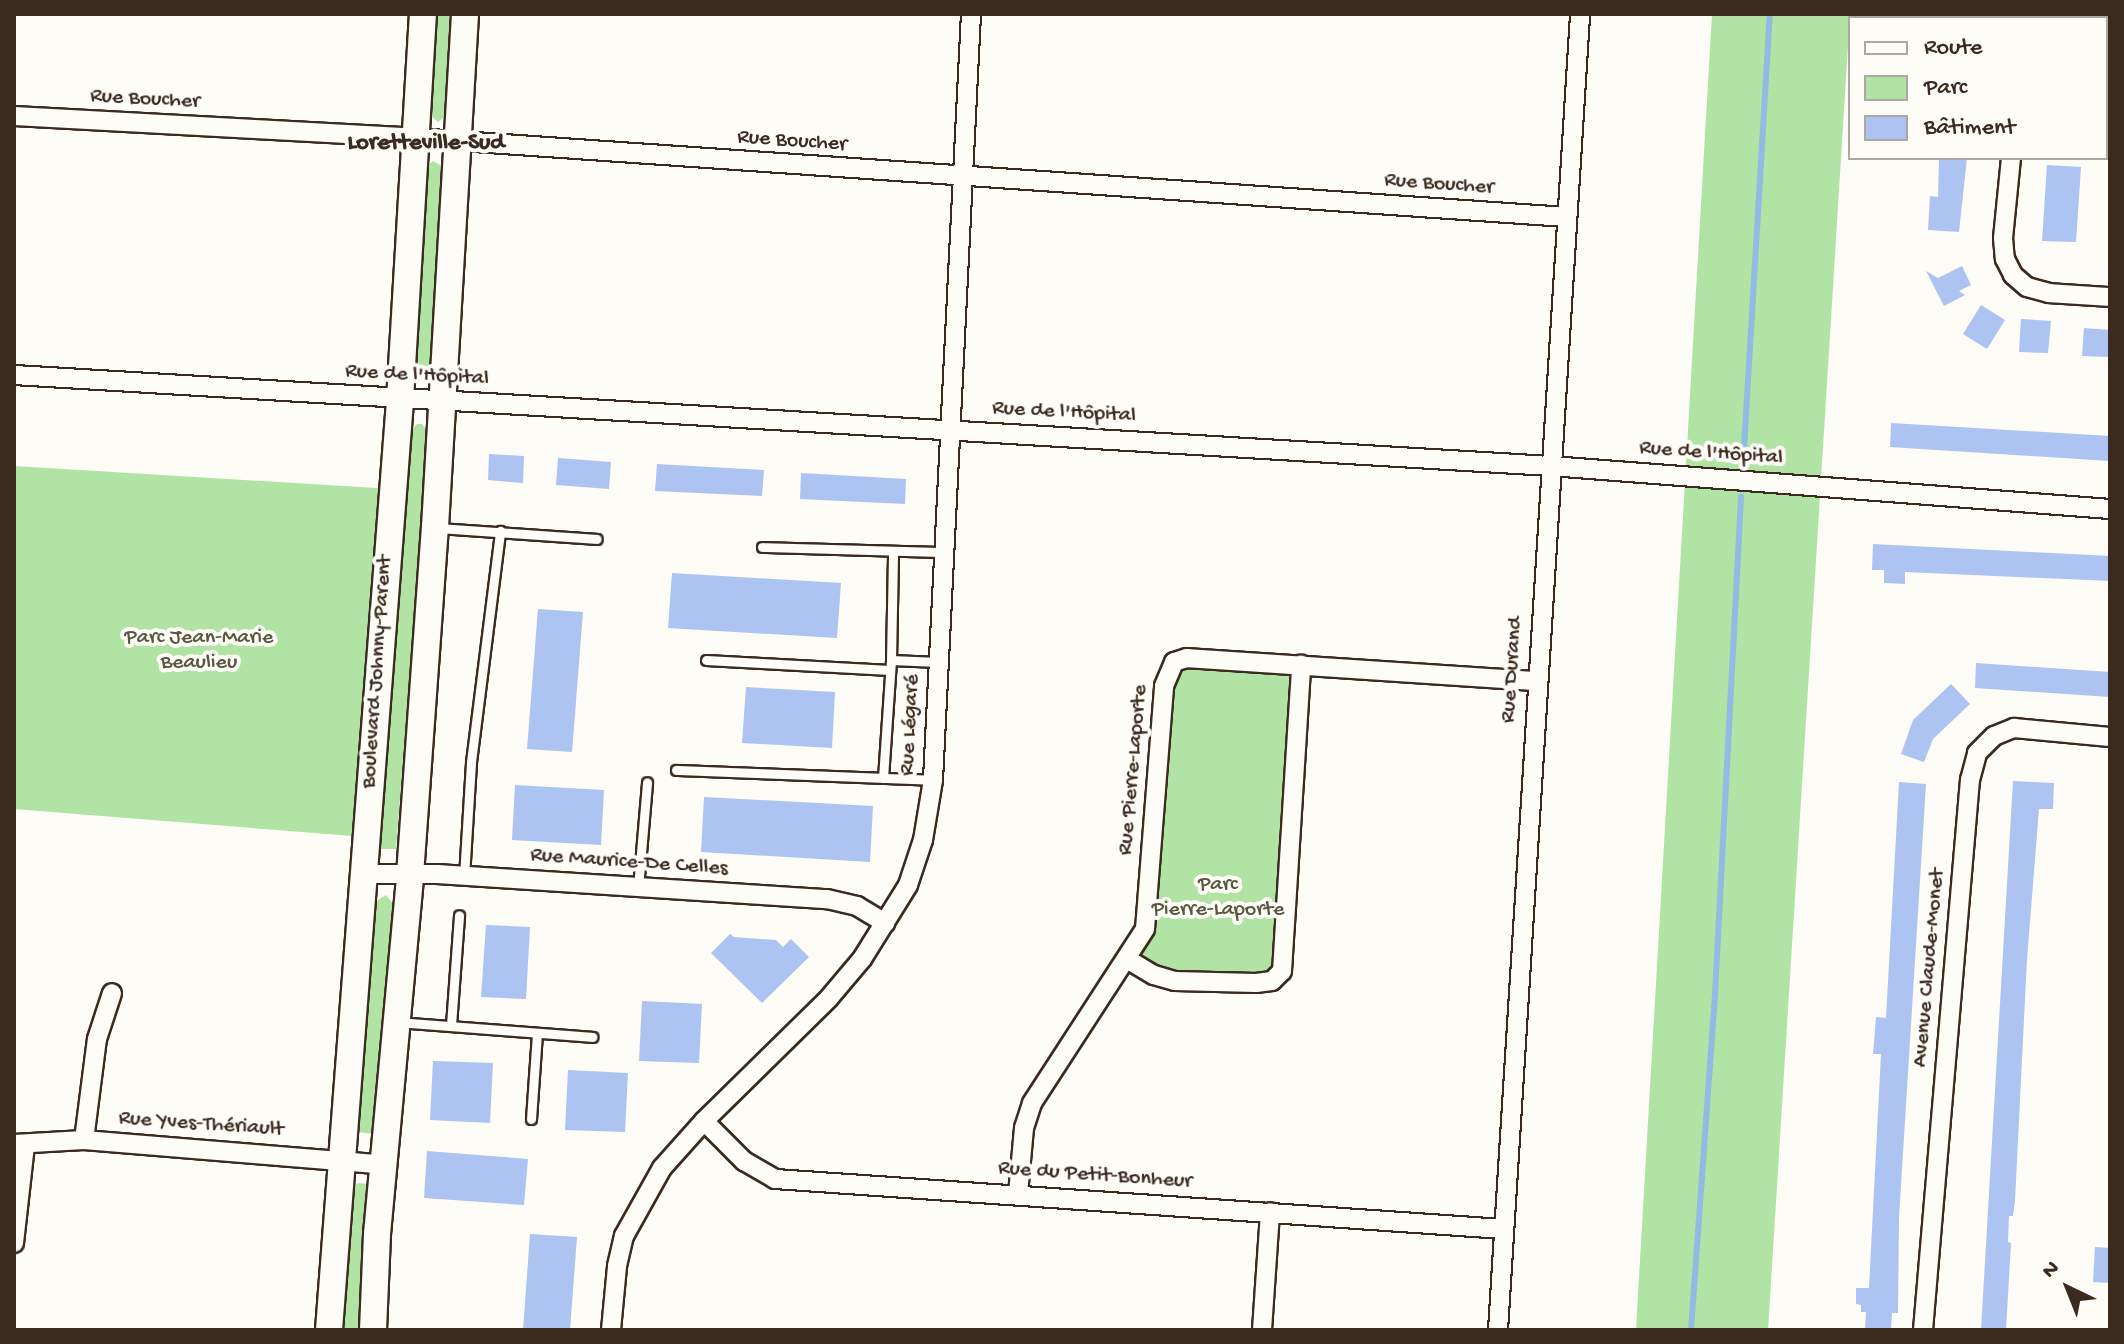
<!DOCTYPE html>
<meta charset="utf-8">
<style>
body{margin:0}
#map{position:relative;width:2124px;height:1344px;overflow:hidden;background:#fdfcf7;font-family:"Gochi Hand",sans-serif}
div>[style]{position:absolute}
.green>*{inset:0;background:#b0e3a4}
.stream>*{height:6px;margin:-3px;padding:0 3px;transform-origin:3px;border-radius:3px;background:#91bae4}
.building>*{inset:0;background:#adc4f2}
.roads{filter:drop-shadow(2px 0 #3b2a1e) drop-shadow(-2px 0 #3b2a1e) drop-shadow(0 2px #3b2a1e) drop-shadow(0 -2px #3b2a1e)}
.lane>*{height:9px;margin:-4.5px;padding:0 4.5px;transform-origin:4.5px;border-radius:4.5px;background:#fdfcf7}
.street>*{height:18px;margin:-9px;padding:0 9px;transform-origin:9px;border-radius:9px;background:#fdfcf7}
.secondary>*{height:26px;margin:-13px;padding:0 13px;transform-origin:13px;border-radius:13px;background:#fdfcf7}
span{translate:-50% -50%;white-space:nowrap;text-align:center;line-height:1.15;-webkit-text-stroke:8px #fdfcf7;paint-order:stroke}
.street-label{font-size:22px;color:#3b2a1e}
.park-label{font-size:22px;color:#585840}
.neighbourhood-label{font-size:24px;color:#3b2a1e;font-weight:700}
.frame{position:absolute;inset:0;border:16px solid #3b2a1e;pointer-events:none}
.legend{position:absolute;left:1848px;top:16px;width:260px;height:144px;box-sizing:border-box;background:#fdfcf7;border:2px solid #afa8a0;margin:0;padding:10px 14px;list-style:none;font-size:24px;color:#3b2a1e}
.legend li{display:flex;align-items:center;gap:16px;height:40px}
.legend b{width:40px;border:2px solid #afa8a0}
.north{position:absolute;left:2028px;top:1248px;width:80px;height:80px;-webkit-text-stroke:6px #fdfcf7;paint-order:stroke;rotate:317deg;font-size:22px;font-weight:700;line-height:32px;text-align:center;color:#3b2a1e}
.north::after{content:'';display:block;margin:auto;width:28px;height:36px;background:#3b2a1e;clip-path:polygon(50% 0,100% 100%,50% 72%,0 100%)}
</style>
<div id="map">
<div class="green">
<div style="clip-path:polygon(435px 14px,453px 14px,446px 116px,438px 122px,429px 114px)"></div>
<div style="clip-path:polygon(1712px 14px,1850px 14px,1768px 1330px,1636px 1330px)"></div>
<div style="clip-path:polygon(433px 161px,444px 167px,432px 371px,424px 378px,419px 376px,414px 366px,425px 168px)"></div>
<div style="clip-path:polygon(417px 424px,422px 424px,428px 432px,396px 849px,380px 849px,410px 432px)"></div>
<div style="clip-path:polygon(14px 466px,392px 489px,365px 837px,14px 809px)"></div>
<div style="clip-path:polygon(1174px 662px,1301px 665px,1285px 953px,1272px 981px,1175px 981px,1127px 959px,1145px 929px)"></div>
<div style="clip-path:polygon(386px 895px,393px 904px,374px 1134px,357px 1132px,375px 902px)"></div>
<div style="clip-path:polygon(358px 1183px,368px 1184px,371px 1190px,360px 1330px,342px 1330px,353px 1187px)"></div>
</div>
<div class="stream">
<div style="left:1743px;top:465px;width:452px;rotate:-86.6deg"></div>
<div style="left:1691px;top:1330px;width:337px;rotate:-85.9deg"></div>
<div style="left:1715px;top:994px;width:498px;rotate:-87deg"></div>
</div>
<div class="building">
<div style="clip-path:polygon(1939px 158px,1967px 158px,1959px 232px,1928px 230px,1930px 196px,1938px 197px)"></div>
<div style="clip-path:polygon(2047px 165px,2081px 167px,2076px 242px,2042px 241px)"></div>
<div style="clip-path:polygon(1962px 266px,1971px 285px,1959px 291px,1965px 295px,1944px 306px,1926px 271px,1938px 278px)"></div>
<div style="clip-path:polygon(1981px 305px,2005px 320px,1987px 349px,1963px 334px)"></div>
<div style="clip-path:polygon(2021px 319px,2051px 321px,2048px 353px,2019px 352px)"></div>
<div style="clip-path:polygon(2084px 328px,2110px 330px,2110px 357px,2082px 356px)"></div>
<div style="clip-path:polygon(1891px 423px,2110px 436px,2110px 461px,1890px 447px)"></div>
<div style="clip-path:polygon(489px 454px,524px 456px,523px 483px,488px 480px)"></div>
<div style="clip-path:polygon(558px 458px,611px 462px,609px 489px,556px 485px)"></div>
<div style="clip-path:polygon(657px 464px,764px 470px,762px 496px,655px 491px)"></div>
<div style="clip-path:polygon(801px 473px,906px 479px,905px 504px,800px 499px)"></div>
<div style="clip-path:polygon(1873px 544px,2110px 556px,2110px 581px,1905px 572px,1905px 584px,1884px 583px,1884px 570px,1872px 570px)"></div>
<div style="clip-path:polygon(672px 573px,841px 583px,837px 638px,668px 628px)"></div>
<div style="clip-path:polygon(538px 609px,583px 612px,572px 752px,527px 749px)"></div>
<div style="clip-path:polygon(1976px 663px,2110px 672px,2110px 697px,1975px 688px)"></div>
<div style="clip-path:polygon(1951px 684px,1970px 704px,1933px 739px,1924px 762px,1901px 754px,1913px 720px)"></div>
<div style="clip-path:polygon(746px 687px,835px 692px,832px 748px,742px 743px)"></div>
<div style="clip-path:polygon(2013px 781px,2054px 783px,2053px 809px,2039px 809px,2027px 959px,2015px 1201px,2013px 1216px,2009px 1216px,2008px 1242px,2011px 1243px,2006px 1330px,1981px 1330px)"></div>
<div style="clip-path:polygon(1899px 782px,1926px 784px,1899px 1217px,1898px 1313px,1892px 1313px,1891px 1330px,1865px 1330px,1866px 1312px,1861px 1312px,1861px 1305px,1856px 1304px,1856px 1288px,1869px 1288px,1881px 1054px,1873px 1054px,1876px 1017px,1886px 1018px)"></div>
<div style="clip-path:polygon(515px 785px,604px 790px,601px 845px,512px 840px)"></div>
<div style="clip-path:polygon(704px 797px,873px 806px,870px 862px,701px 852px)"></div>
<div style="clip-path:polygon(486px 925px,530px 927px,526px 999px,481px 997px)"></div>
<div style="clip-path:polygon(730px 934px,734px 937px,776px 940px,783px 947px,791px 939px,809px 957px,762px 1003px,711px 953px)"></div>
<div style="clip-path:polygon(642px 1001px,702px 1004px,699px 1063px,639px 1061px)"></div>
<div style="clip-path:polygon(433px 1061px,493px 1063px,490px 1123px,430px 1120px)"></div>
<div style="clip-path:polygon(568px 1070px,628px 1073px,625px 1132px,565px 1130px)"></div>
<div style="clip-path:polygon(427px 1151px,528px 1159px,524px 1205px,424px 1198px)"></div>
<div style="clip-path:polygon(530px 1234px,577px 1237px,570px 1330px,523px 1330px)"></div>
<div style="clip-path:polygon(2095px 1247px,2110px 1248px,2110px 1283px,2093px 1282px)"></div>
</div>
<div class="roads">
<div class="lane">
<div style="left:439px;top:528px;width:158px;rotate:4deg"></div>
<div style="left:762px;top:547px;width:182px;rotate:1.6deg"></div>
<div style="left:706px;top:660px;width:184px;rotate:3.1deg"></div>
<div style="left:891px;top:660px;width:47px;rotate:2.4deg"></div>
<div style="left:676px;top:770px;width:257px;rotate:2.2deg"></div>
<div style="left:883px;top:778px;width:118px;rotate:-86.1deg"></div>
<div style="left:891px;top:660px;width:109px;rotate:-88.9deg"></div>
<div style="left:464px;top:877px;width:115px;rotate:-86.5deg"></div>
<div style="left:471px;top:762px;width:233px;rotate:-82.8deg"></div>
<div style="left:638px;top:888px;width:106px;rotate:-85.1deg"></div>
<div style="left:398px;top:1022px;width:195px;rotate:4.4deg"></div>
<div style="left:451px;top:1025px;width:110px;rotate:-85.8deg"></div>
<div style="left:531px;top:1119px;width:85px;rotate:-86deg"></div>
</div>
<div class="street">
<div style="left:2017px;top:18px;width:4px;rotate:-90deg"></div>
<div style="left:14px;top:116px;width:403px;rotate:3.1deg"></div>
<div style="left:416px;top:138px;width:1154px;rotate:3.93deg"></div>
<div style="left:2011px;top:158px;width:80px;rotate:95.7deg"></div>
<div style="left:2003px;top:238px;width:21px;rotate:85deg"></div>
<div style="left:2005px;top:259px;width:18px;rotate:63deg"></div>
<div style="left:2013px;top:275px;width:18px;rotate:41deg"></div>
<div style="left:2027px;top:287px;width:23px;rotate:15deg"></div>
<div style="left:2049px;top:293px;width:61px;rotate:3.8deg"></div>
<div style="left:14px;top:375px;width:1540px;rotate:3.39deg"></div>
<div style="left:1551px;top:466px;width:561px;rotate:4.4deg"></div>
<div style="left:363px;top:874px;width:74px"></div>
<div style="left:437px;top:874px;width:391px;rotate:3.7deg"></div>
<div style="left:827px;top:899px;width:31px;rotate:13deg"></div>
<div style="left:857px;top:906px;width:33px;rotate:31deg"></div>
<div style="left:1127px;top:959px;width:31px;rotate:31deg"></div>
<div style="left:1154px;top:975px;width:22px;rotate:16deg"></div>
<div style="left:1175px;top:981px;width:81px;rotate:1.4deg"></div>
<div style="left:1256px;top:983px;width:16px;rotate:-7deg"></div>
<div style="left:1272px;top:981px;width:14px;rotate:-45deg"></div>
<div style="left:1282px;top:971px;width:307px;rotate:-86.4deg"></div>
<div style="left:704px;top:1121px;width:57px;rotate:45deg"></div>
<div style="left:744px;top:1161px;width:36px;rotate:30deg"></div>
<div style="left:775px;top:1179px;width:730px;rotate:3.93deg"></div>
<div style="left:84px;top:1140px;width:102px;rotate:-82.7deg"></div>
<div style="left:97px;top:1039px;width:48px;rotate:-71.9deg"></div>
<div style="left:14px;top:1144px;width:70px;rotate:-3.3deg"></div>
<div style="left:84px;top:1140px;width:302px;rotate:4.7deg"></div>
<div style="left:1018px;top:1194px;width:66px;rotate:-84.8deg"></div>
<div style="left:1024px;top:1128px;width:26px;rotate:-72deg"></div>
<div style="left:1032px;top:1103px;width:207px;rotate:-57deg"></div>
<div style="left:1145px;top:929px;width:244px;rotate:-85.5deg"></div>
<div style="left:1164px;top:686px;width:26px;rotate:-67deg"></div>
<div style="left:1174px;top:662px;width:14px;rotate:-17deg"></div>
<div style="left:1187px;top:658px;width:350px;rotate:3.8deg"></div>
<div style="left:14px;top:1243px;width:99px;rotate:-83.6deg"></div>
<div style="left:611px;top:1330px;width:64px;rotate:-84.6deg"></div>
<div style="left:617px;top:1266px;width:31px;rotate:-77deg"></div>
<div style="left:624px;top:1236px;width:78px;rotate:-60.8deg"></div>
<div style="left:662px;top:1168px;width:63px;rotate:-48.2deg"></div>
<div style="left:704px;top:1121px;width:175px;rotate:-44.5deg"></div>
<div style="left:829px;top:998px;width:51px;rotate:-49.8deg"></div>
<div style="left:862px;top:959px;width:87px;rotate:-58.1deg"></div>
<div style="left:908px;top:885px;width:47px;rotate:-71.6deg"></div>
<div style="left:923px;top:840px;width:61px;rotate:-80.5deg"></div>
<div style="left:933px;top:780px;width:767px;rotate:-87.16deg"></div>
<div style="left:1262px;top:1330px;width:118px;rotate:-86.1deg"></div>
<div style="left:1498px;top:1330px;width:1319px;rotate:-86.43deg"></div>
<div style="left:1923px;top:1330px;width:552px;rotate:-85.12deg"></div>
<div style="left:1970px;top:780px;width:28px;rotate:-75deg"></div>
<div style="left:1977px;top:753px;width:24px;rotate:-45deg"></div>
<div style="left:1994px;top:736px;width:22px;rotate:-22deg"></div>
<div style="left:2014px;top:728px;width:96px;rotate:5.4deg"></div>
</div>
<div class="secondary">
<div style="left:329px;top:1330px;width:933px;rotate:-85.63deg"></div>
<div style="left:400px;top:400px;width:387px;rotate:-86.6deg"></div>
<div style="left:373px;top:1330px;width:96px;rotate:-87.6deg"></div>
<div style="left:377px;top:1234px;width:361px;rotate:-84.7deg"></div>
<div style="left:410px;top:875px;width:349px;rotate:-85.9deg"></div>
<div style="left:435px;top:527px;width:514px;rotate:-86.65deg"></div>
</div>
</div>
<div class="street-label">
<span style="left:145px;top:100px;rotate:3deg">Rue Boucher</span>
<span style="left:792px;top:142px;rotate:4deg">Rue Boucher</span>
<span style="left:1439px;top:185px;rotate:4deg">Rue Boucher</span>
<span style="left:417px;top:376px;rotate:3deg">Rue de l'Hôpital</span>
<span style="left:1064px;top:413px;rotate:3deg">Rue de l'Hôpital</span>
<span style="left:1711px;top:454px;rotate:4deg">Rue de l'Hôpital</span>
<span style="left:1513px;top:670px;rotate:-86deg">Rue Durand</span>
<span style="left:378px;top:672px;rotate:-86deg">Boulevard Johnny-Parent</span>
<span style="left:911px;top:725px;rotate:-87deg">Rue Légaré</span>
<span style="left:1134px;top:770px;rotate:-85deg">Rue Pierre-Laporte</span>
<span style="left:629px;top:863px;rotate:4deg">Rue Maurice-De Celles</span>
<span style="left:1930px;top:968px;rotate:-85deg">Avenue Claude-Monet</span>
<span style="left:201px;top:1125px;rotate:4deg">Rue Yves-Thériault</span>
<span style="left:1095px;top:1176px;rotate:4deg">Rue du Petit-Bonheur</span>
</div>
<div class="park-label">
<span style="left:199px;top:651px">Parc Jean-Marie<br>Beaulieu</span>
<span style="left:1218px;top:898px">Parc<br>Pierre-Laporte</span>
</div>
<div class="neighbourhood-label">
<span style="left:426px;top:144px">Loretteville-Sud</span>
</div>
<div class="frame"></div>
<ul class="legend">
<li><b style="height:10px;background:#fdfcf7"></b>Route</li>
<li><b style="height:22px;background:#b0e3a4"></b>Parc</li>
<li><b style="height:22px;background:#adc4f2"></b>Bâtiment</li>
</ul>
<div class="north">N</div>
</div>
